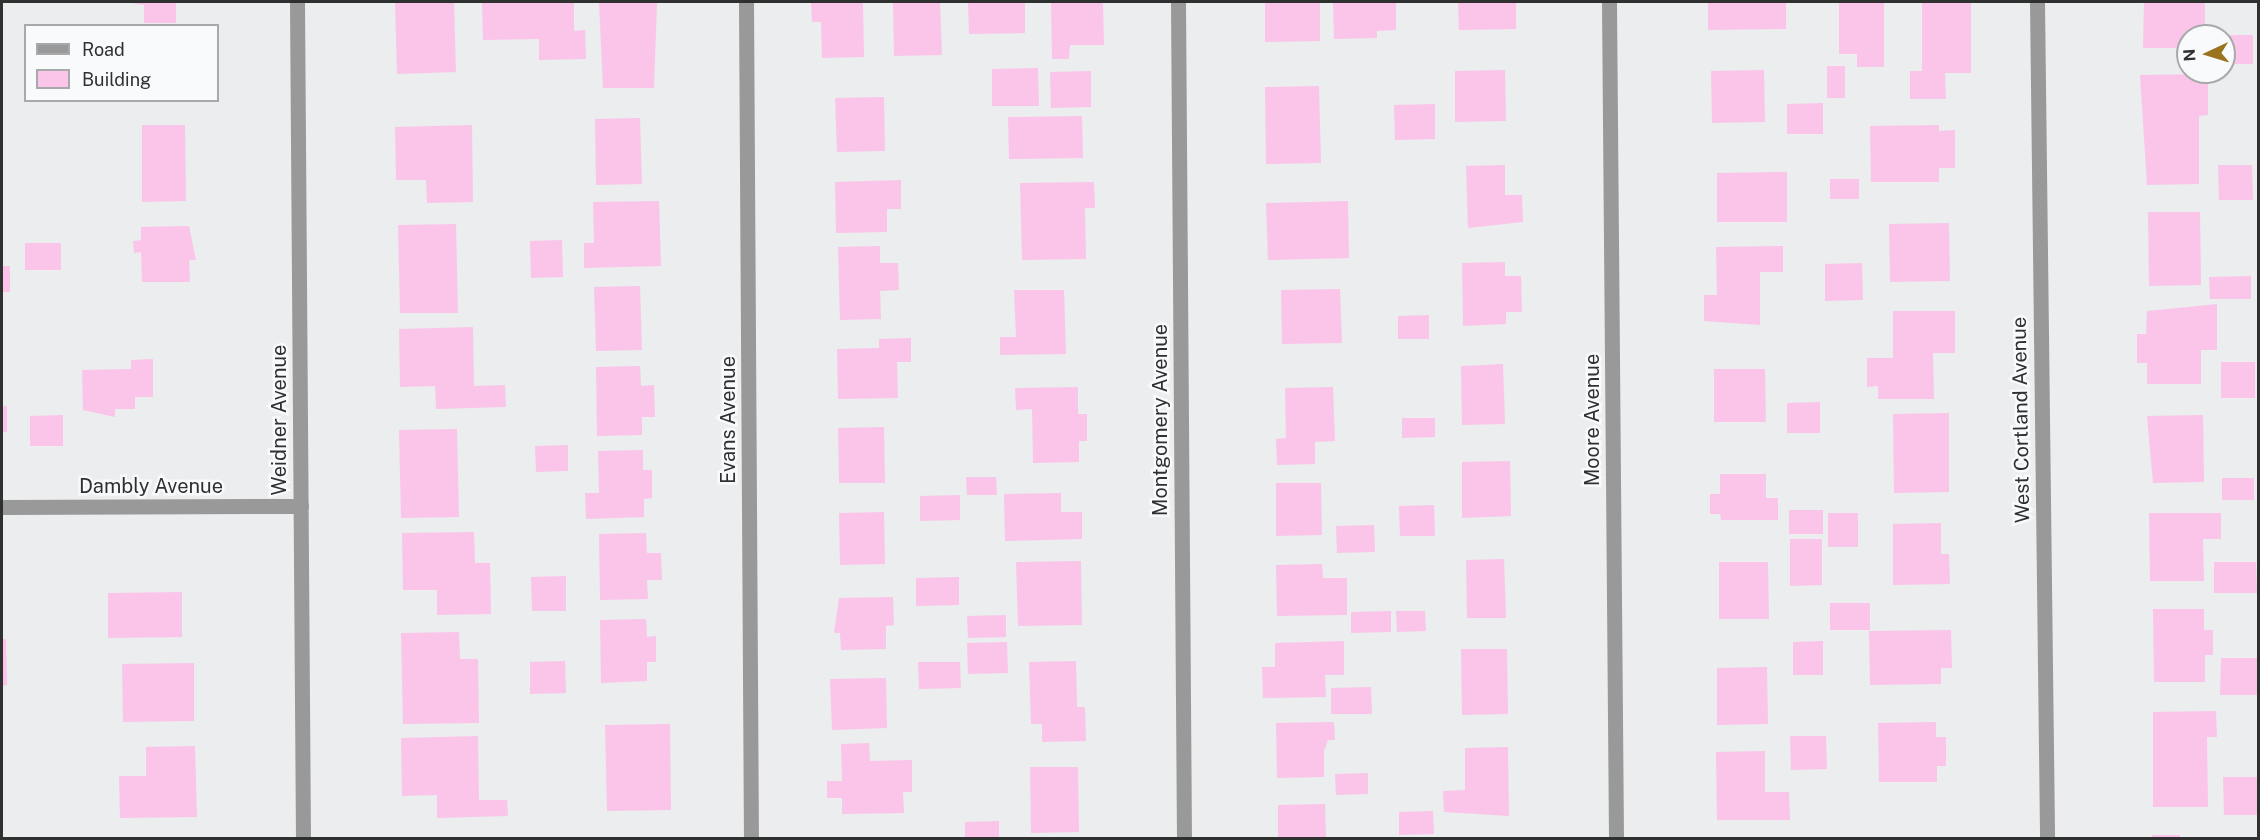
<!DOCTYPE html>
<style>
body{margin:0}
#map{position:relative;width:2260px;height:840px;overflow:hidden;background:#ebedee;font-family:"Public Sans",sans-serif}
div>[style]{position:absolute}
.building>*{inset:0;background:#fac5e9}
.minor>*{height:15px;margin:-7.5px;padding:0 7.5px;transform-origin:7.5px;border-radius:7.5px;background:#9a9999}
span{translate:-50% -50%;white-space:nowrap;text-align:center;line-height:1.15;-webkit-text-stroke:5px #f9fafc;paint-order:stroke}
.street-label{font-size:20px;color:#2f3030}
.frame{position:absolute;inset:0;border:3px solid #2f3030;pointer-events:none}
.legend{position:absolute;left:24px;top:24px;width:195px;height:78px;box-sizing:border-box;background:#f9fafc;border:2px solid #a8a9aa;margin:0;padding:8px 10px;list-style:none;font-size:18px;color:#2f3030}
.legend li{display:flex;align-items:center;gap:12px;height:30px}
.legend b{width:30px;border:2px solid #a8a9aa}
.north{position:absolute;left:2176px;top:24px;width:60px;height:60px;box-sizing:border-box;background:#f9fafc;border:2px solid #a8a9aa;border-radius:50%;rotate:266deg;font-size:16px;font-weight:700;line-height:24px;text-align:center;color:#2f3030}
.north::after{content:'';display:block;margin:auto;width:21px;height:27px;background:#9a731f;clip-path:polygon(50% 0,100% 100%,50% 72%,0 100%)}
</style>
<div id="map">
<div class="building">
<div style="clip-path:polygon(126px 2px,176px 2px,176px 23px,144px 23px,144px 5px)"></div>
<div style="clip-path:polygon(395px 2px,454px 2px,456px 72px,397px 74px)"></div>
<div style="clip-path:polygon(482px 2px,574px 2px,574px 31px,585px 30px,586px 59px,539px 60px,539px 39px,483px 40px)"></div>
<div style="clip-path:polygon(599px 2px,657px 2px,654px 88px,603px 88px)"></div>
<div style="clip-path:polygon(811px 2px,863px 2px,864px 57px,822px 58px,821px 22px,812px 22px)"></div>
<div style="clip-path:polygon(893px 2px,940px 2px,942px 55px,894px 56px)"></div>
<div style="clip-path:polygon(968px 2px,1025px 2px,1025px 33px,969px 34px)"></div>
<div style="clip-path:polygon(1051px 2px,1103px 2px,1104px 45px,1070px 45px,1069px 59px,1052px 59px)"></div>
<div style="clip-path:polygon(1265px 2px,1320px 2px,1320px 41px,1265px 42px)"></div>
<div style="clip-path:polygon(1333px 2px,1396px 2px,1396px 30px,1377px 31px,1377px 38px,1334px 39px)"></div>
<div style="clip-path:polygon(1458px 2px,1516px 2px,1516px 29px,1459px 30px)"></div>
<div style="clip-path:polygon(1708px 2px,1786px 2px,1786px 29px,1708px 30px)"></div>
<div style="clip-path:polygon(1839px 2px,1884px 2px,1884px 67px,1857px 67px,1857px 54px,1839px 54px)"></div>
<div style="clip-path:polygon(1922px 2px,1971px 2px,1971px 73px,1945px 73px,1946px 99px,1910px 99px,1910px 71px,1922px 71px)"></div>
<div style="clip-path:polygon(2144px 2px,2205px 2px,2205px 36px,2188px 36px,2188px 48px,2143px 48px)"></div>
<div style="clip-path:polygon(2224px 35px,2253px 35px,2253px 64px,2224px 64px)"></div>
<div style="clip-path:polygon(1827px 66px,1845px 66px,1845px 98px,1827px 98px)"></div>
<div style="clip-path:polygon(1038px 68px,1039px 106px,992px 106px,992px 69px)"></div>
<div style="clip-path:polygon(1505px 70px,1506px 121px,1455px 122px,1455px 71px)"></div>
<div style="clip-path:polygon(1764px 70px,1765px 122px,1712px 123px,1711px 71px)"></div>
<div style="clip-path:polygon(1091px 71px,1091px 107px,1051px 108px,1050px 72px)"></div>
<div style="clip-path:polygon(2208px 74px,2208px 115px,2199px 116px,2199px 184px,2147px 185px,2140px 75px)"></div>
<div style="clip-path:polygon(1319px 86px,1321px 163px,1266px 164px,1265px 87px)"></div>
<div style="clip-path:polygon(884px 97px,885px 151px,837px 152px,835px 98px)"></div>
<div style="clip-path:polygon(1823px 103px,1823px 134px,1787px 134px,1787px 104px)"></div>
<div style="clip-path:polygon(1435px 104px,1435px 139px,1395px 140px,1394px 105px)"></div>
<div style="clip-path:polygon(1082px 116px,1083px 158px,1009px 159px,1008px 117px)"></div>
<div style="clip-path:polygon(640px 118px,642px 184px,596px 185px,595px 119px)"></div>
<div style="clip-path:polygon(142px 125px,185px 125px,186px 201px,142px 202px)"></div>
<div style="clip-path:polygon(472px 125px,473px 202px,427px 203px,426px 180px,396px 180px,395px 127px)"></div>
<div style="clip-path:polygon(1939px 125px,1939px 131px,1955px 130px,1955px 168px,1939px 168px,1939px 182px,1871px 182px,1870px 126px)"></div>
<div style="clip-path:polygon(1505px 165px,1505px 195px,1522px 195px,1523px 222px,1468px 228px,1466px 166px)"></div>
<div style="clip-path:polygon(2218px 165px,2252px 165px,2253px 200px,2219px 200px)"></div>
<div style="clip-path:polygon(1787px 172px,1787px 222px,1717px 222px,1717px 173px)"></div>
<div style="clip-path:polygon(1830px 179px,1859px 179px,1859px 199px,1830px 199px)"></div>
<div style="clip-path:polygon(901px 180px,901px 209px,887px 209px,887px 232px,836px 233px,835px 182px)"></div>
<div style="clip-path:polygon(1094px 182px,1095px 208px,1085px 208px,1086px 259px,1022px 260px,1020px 183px)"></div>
<div style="clip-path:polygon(659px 201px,661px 266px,584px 268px,584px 243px,594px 243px,593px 202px)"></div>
<div style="clip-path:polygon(1348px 201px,1349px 258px,1268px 260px,1266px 203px)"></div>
<div style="clip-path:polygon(2148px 212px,2200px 212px,2201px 285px,2149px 286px)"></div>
<div style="clip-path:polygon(1949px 223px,1950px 281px,1890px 282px,1889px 224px)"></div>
<div style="clip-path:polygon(456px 224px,458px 313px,400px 313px,398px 225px)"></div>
<div style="clip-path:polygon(189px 226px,196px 260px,189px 260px,190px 282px,142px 282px,141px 252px,134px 253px,133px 241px,141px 240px,141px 227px)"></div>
<div style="clip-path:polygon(562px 240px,563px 277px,531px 278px,530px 241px)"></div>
<div style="clip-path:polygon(25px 243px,61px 243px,61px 270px,25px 270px)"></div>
<div style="clip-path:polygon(880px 246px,880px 263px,898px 263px,899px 290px,880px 291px,881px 319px,840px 320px,838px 247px)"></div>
<div style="clip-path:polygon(1783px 246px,1783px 272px,1760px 272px,1760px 325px,1704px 321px,1704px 295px,1717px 295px,1716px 247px)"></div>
<div style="clip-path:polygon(1505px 262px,1505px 276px,1521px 276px,1522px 312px,1506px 312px,1506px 324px,1463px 326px,1462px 263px)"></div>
<div style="clip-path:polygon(1862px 263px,1863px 300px,1825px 301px,1825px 264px)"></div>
<div style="clip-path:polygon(2px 266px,10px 266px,10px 292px,2px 292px)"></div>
<div style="clip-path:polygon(2251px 276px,2251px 299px,2210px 299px,2209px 277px)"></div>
<div style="clip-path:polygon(640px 286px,642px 350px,596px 351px,594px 287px)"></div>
<div style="clip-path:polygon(1340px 289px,1342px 343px,1282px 344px,1281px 290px)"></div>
<div style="clip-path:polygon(1014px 290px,1064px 290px,1066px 354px,1000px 355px,1000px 337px,1016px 337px)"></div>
<div style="clip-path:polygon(2217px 304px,2217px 350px,2201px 350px,2201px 384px,2147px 384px,2147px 363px,2137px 363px,2137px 334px,2146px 334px,2147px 311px)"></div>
<div style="clip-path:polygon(1893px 311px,1955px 311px,1955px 353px,1933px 353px,1934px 399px,1878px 399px,1878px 386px,1867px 387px,1867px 358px,1893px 358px)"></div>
<div style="clip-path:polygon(1429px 315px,1429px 339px,1398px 339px,1398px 316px)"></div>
<div style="clip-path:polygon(473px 327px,474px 386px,505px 385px,506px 407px,436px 409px,435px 386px,400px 387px,399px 329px)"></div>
<div style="clip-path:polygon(911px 338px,911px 362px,897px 362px,898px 398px,838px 399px,837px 349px,879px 348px,879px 339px)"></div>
<div style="clip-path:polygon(153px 359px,153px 397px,135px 397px,135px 409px,115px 409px,115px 417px,83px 410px,82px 370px,131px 369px,131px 360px)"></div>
<div style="clip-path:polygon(2221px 362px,2255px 362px,2255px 398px,2221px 398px)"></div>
<div style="clip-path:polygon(1503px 364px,1505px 424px,1462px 425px,1461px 366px)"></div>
<div style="clip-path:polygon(640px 366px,641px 386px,654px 385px,655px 417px,642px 417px,642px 435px,597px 436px,596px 367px)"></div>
<div style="clip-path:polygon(1714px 369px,1765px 369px,1766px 422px,1714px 422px)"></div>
<div style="clip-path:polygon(1078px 387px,1078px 414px,1087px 414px,1087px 441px,1079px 441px,1079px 462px,1033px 463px,1032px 409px,1016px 410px,1015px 388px)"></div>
<div style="clip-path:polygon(1333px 387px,1335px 441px,1315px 442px,1315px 464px,1277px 465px,1276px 439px,1286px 438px,1285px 388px)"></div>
<div style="clip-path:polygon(1820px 402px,1820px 433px,1787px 433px,1787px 403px)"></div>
<div style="clip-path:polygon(2px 406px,7px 406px,7px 432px,2px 432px)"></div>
<div style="clip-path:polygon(1949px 413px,1949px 492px,1894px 493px,1893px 414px)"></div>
<div style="clip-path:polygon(63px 415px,63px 446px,30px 446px,30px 416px)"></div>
<div style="clip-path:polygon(2203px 415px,2204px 482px,2153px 483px,2147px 416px)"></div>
<div style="clip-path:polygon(1402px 418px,1435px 418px,1435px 437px,1402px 438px)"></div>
<div style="clip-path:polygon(884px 427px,885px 483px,839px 483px,838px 428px)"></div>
<div style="clip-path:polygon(457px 429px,459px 517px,401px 518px,399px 430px)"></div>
<div style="clip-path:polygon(568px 445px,568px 471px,536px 472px,535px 446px)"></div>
<div style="clip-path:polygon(643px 450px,643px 470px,652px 470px,652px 498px,644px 499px,644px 517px,586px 519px,585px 493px,599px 493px,598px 451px)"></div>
<div style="clip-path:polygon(1510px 461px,1511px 516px,1462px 518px,1462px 462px)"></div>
<div style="clip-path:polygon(1720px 474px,1766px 474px,1766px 498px,1778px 498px,1778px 520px,1721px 520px,1720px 514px,1710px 514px,1710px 494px,1720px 494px)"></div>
<div style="clip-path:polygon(966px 477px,996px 477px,997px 495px,967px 495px)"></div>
<div style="clip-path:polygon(2222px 478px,2254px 478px,2254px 500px,2222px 500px)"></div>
<div style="clip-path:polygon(1276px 483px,1321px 483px,1322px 535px,1276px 536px)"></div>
<div style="clip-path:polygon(1061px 493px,1061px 512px,1082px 512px,1082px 539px,1005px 541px,1004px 494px)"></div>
<div style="clip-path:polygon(960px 495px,960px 520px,920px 521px,920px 496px)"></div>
<div style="clip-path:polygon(1434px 505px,1435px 536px,1400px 536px,1399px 506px)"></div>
<div style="clip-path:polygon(1789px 510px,1823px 510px,1823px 534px,1789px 534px)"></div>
<div style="clip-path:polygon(884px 512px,885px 564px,840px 565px,839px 513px)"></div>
<div style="clip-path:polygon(1828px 513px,1858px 513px,1858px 547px,1828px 547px)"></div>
<div style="clip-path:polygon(2149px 513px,2221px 513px,2221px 539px,2203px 539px,2204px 581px,2150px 581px)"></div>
<div style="clip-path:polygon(1941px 523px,1941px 554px,1949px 554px,1950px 584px,1893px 585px,1893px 524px)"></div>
<div style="clip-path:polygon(1374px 525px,1375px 552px,1337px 553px,1336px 526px)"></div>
<div style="clip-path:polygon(474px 532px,475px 563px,490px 563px,491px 614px,437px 615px,437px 590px,403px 590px,402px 533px)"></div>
<div style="clip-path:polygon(646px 533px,647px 553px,661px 553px,662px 580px,647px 580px,648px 599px,600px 600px,599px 534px)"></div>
<div style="clip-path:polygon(1790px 539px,1822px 539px,1822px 585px,1790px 586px)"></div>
<div style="clip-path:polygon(1504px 559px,1506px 618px,1467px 618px,1466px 560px)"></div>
<div style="clip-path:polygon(1081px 561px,1082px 625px,1018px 626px,1016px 562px)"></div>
<div style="clip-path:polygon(1719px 562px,1768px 562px,1769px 619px,1719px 619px)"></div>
<div style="clip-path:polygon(2214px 562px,2256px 562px,2257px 593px,2214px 593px)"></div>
<div style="clip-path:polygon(1322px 564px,1323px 578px,1347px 578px,1347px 615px,1277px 616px,1276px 565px)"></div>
<div style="clip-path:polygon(566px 576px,566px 611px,532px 611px,531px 577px)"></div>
<div style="clip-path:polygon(959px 577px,959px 605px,916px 606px,916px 578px)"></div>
<div style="clip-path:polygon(182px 592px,182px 637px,108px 638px,108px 593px)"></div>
<div style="clip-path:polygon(893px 597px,894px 625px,886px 626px,886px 649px,841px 650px,840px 633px,834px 633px,839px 598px)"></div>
<div style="clip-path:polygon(1830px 603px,1870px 603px,1870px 630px,1830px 630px)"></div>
<div style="clip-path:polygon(2153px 609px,2204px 609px,2204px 630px,2213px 630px,2213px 655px,2205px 655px,2205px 682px,2154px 682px)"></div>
<div style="clip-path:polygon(1391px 611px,1391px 632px,1351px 633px,1351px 612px)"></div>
<div style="clip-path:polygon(1396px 611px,1425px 611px,1426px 631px,1397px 632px)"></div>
<div style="clip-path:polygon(1006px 615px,1006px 637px,968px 638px,967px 616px)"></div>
<div style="clip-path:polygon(646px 619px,647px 637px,656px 636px,656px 662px,647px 662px,647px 681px,601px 683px,600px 620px)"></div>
<div style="clip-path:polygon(1951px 630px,1952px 668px,1941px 668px,1941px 684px,1870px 685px,1869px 631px)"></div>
<div style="clip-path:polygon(459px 632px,460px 659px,478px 659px,479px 723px,403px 724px,401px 633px)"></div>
<div style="clip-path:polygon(2px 639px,6px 639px,7px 685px,2px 686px)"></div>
<div style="clip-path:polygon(1344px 641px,1344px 675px,1325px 675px,1326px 697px,1263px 698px,1262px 667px,1275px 667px,1275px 643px)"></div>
<div style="clip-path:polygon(1823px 641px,1823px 675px,1793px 675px,1793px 642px)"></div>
<div style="clip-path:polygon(1007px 642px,1008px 673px,968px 674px,967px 643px)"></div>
<div style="clip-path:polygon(1461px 649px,1507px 649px,1508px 714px,1462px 715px)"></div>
<div style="clip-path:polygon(2221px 658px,2258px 658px,2258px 695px,2220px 695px)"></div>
<div style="clip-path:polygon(565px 661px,566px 693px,530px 694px,530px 662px)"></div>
<div style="clip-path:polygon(1076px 661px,1077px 707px,1085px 707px,1086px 741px,1042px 742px,1042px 724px,1031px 724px,1029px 662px)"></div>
<div style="clip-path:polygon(918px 662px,960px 662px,961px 688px,919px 689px)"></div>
<div style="clip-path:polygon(194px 663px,194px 721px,123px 722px,122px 664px)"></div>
<div style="clip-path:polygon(1767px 667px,1768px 724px,1717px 725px,1717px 668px)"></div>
<div style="clip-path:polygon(886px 678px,887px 728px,832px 730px,830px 679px)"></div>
<div style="clip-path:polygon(1371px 687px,1372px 714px,1331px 714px,1331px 688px)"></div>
<div style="clip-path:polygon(2216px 711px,2217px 737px,2207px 737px,2208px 807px,2153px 807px,2153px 712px)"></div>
<div style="clip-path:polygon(1334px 722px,1335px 740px,1328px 740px,1324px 751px,1324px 777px,1277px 778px,1276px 723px)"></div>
<div style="clip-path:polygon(1936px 722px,1936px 737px,1946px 737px,1946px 766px,1937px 766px,1937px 782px,1879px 782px,1878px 723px)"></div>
<div style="clip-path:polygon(670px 724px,671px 810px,607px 811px,605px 725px)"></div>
<div style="clip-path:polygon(478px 736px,479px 800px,507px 800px,508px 816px,437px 818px,437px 795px,402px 796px,401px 738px)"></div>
<div style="clip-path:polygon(1790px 736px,1826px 736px,1827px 769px,1791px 770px)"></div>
<div style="clip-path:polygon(869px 743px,870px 761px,912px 760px,912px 792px,903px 792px,904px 813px,842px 814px,842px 798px,827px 798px,827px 781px,842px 781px,841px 744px)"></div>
<div style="clip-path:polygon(195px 746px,197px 817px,120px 818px,119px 776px,146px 776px,146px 747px)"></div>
<div style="clip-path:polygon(1508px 747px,1509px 816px,1444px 812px,1443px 791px,1465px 790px,1465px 748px)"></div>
<div style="clip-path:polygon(1765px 751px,1765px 792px,1789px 792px,1790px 820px,1717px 820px,1716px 752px)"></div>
<div style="clip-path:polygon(1030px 767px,1078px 767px,1079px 832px,1031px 833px)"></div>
<div style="clip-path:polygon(1368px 773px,1368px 794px,1336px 795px,1335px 774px)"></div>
<div style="clip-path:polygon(2223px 777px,2258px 777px,2258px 815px,2224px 815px)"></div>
<div style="clip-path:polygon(1325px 804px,1326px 838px,1278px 838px,1278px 805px)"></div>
<div style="clip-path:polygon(1433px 811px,1434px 834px,1399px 835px,1399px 812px)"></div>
<div style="clip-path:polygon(999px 821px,999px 838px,965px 838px,965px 822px)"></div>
<div style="clip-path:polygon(2152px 835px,2180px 835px,2180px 838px,2152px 838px)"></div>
</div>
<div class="minor">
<div style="left:297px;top:2px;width:836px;rotate:89.59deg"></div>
<div style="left:746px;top:2px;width:836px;rotate:89.66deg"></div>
<div style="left:1178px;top:2px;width:836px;rotate:89.59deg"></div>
<div style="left:1609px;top:2px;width:836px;rotate:89.52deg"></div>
<div style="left:2037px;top:2px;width:836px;rotate:89.31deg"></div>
<div style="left:2px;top:507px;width:299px;rotate:-0.2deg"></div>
</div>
<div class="street-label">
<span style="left:279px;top:420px;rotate:-90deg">Weidner Avenue</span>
<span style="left:728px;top:420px;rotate:-90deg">Evans Avenue</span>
<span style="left:1160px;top:420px;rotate:-90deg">Montgomery Avenue</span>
<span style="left:1592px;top:420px;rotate:-90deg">Moore Avenue</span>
<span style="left:2021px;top:420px;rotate:-91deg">West Cortland Avenue</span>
<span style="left:151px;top:486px">Dambly Avenue</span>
</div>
<div class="frame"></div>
<ul class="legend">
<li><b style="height:8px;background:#9a9999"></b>Road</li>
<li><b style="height:16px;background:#fac5e9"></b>Building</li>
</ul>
<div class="north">N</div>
</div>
